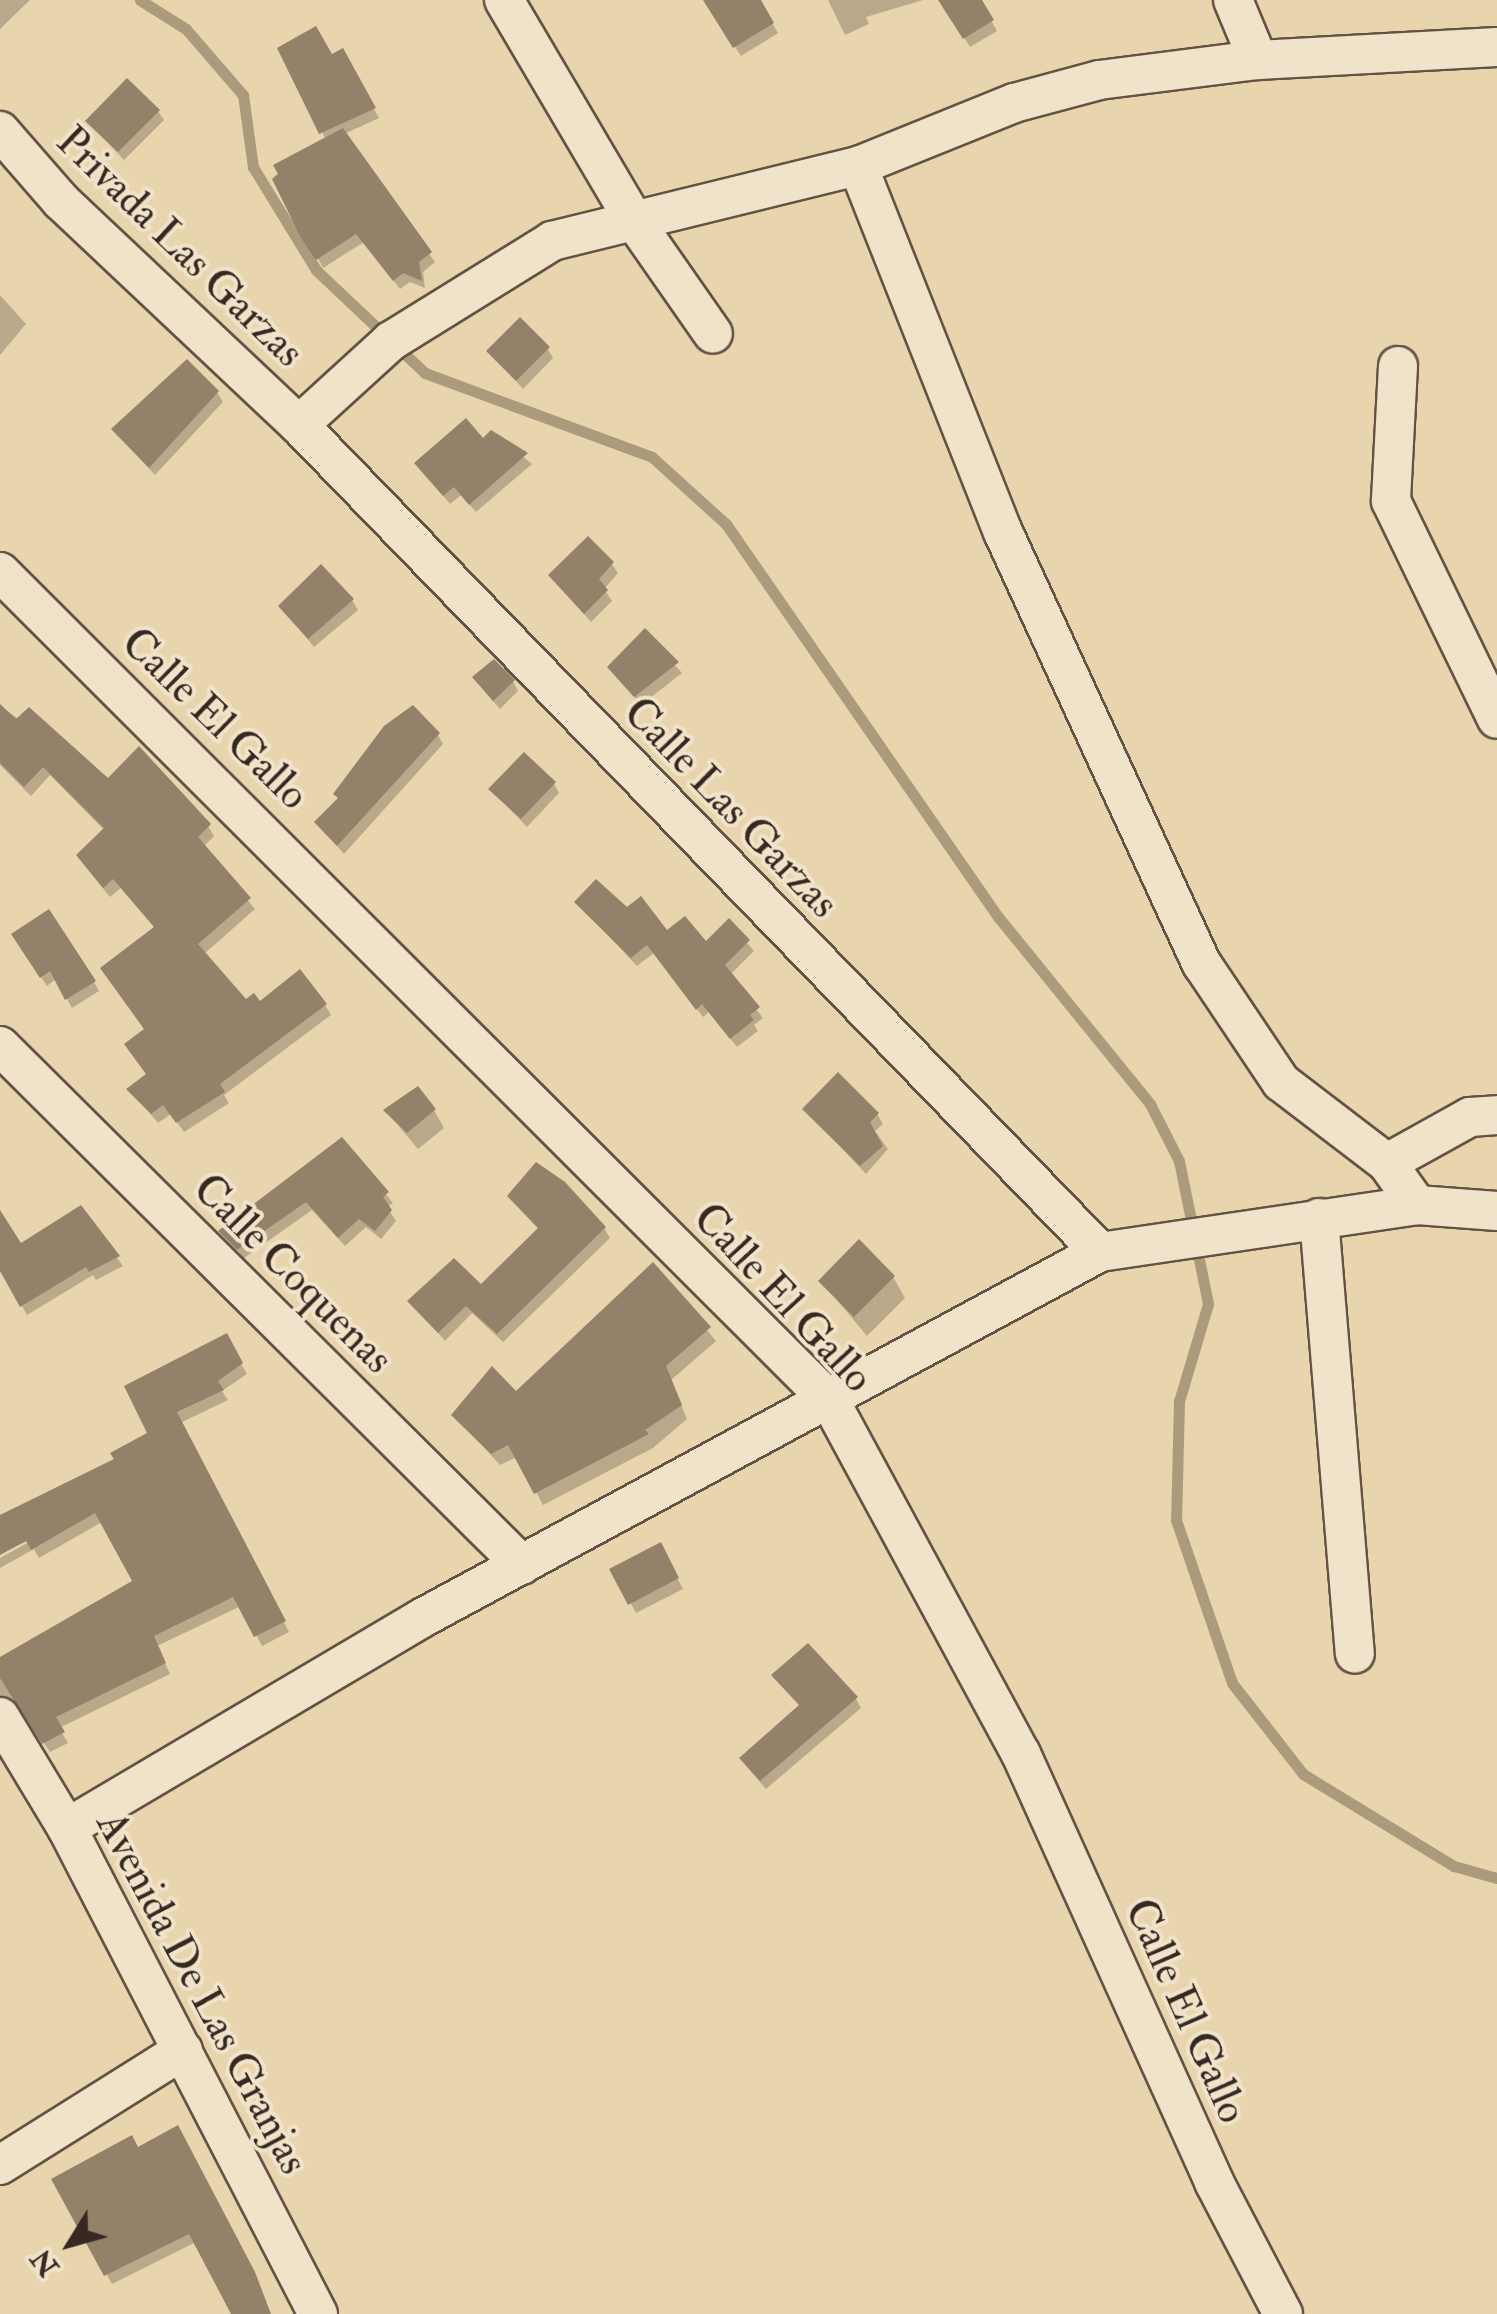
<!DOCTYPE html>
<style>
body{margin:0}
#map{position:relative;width:1497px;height:2314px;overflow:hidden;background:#e8d4ad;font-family:"IM FELL Double Pica",serif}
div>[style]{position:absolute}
.shadow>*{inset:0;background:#0003}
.stream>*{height:11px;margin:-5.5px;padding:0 5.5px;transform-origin:5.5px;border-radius:5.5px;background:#ac9a7d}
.building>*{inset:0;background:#93816a}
.roads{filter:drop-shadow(2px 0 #635344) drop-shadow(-2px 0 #635344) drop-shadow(0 2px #635344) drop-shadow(0 -2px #635344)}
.minor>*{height:38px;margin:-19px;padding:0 19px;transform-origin:19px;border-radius:19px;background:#f0e3ca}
span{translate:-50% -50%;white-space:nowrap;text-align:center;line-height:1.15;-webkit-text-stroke:8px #f0e3ca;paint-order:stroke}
.street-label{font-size:42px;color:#372821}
.north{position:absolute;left:20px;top:2194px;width:100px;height:100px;-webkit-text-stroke:8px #f0e3ca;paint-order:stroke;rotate:233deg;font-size:28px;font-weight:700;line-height:40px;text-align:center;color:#372821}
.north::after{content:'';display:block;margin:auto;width:35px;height:45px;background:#372821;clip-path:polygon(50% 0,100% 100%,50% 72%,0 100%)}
</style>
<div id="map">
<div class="shadow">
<div style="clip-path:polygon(0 0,30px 0,0 29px)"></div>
<div style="clip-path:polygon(705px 0,758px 0,778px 33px,741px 56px)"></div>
<div style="clip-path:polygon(828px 0,923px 0,866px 17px,869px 24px,845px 35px)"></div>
<div style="clip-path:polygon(940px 0,979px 0,997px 31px,970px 47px)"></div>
<div style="clip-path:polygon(280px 49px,331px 57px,342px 51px,379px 118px,344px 134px,435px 262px,423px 272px,425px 288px,410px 282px,400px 289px,364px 242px,323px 268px,276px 180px,326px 140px)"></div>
<div style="clip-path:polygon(158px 111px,164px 120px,124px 160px,88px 122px)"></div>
<div style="clip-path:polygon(0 295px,26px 324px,0 355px)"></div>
<div style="clip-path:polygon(548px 349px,553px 358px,523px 389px,489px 351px)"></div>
<div style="clip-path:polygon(217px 392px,223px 402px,155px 475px,114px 430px)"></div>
<div style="clip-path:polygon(497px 436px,532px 464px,476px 512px,461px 495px,450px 504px,423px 472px)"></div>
<div style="clip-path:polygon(612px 564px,618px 573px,604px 589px,612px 601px,591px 622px,551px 576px)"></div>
<div style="clip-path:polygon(352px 600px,358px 610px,314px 647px,281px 607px)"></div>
<div style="clip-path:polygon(645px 632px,682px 673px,641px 705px,610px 668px)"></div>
<div style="clip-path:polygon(513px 681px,518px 691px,500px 709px,481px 687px)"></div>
<div style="clip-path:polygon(0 706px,108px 781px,208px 826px,214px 836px,203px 847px,255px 909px,204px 954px,246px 1002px,325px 1005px,331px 1015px,224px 1095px,229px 1103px,184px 1132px,171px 1114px,158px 1123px,130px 1089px,148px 1075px,156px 929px,121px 888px,110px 897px,85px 866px,105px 831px,50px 775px,31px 796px,0 765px)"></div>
<div style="clip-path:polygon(438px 735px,443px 744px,344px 854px,317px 823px)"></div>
<div style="clip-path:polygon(554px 784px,559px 793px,527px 827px,491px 789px)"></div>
<div style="clip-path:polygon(577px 903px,627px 910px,666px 933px,705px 944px,729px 922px,754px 951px,730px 975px,763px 1018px,754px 1025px,758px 1031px,737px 1047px,709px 1012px,703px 1017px,654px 953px,637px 966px)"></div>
<div style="clip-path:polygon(19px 944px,94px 982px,99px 991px,72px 1008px,56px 979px,47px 986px)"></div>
<div style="clip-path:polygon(805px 1109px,877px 1114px,883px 1124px,875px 1131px,888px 1149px,866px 1174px)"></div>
<div style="clip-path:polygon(434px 1110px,444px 1128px,418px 1149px,386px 1111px)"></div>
<div style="clip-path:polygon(341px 1141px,393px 1203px,387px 1207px,396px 1221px,381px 1239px,366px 1227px,345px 1246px,312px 1210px,244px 1258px,221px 1231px)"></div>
<div style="clip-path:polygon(510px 1197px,604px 1228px,610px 1238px,503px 1342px,472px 1313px,445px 1341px,411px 1302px,481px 1288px,539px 1230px)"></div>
<div style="clip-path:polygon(81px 1208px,123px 1266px,96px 1280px,93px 1275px,27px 1315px,0 1266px,0 1220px,20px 1247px)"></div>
<div style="clip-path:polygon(653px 1265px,716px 1341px,671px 1380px,687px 1419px,653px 1448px,543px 1505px,517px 1457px,500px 1465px,454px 1415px,516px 1394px)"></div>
<div style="clip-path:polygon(893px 1277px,905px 1298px,867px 1336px,821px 1281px)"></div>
<div style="clip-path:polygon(226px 1337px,247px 1374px,222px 1391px,228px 1400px,180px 1423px,289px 1632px,262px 1646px,241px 1606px,157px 1646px,170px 1674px,59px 1728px,68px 1743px,50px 1752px,20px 1708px,0 1707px,0 1658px,135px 1582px,102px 1522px,39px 1558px,34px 1549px,0 1568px,0 1558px,38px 1537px,0 1552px,0 1519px,117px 1460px,151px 1434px)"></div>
<div style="clip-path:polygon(660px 1546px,683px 1589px,636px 1613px,613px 1570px)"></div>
<div style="clip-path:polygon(774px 1675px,856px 1699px,861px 1708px,766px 1789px,748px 1768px,801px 1707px)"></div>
<div style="clip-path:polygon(131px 2138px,196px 2242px,112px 2284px,54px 2180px)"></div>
</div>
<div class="stream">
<div style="left:140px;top:0;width:54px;rotate:32.2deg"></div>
<div style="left:186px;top:29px;width:87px;rotate:49.2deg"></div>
<div style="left:243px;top:95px;width:73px;rotate:82.1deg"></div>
<div style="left:253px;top:167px;width:121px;rotate:58.5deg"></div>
<div style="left:316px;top:270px;width:150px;rotate:43.4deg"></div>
<div style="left:425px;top:373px;width:242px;rotate:20.3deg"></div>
<div style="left:652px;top:457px;width:100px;rotate:42.2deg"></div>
<div style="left:726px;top:524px;width:479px;rotate:55.3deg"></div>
<div style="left:999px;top:918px;width:240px;rotate:50.9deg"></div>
<div style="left:1150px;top:1104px;width:64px;rotate:63deg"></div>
<div style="left:1179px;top:1161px;width:146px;rotate:78.5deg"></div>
<div style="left:1208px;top:1304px;width:101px;rotate:106.6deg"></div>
<div style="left:1179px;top:1401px;width:119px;rotate:91.4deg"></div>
<div style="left:1176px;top:1520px;width:172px;rotate:71deg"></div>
<div style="left:1232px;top:1683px;width:115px;rotate:52deg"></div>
<div style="left:1303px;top:1774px;width:177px;rotate:31.4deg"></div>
<div style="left:1454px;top:1866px;width:45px;rotate:15.6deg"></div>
</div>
<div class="building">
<div style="clip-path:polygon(703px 0,761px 0,774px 23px,733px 48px)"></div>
<div style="clip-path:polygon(938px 0,982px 0,994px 20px,963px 39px)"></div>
<div style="clip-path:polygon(316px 26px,332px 54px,343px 48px,376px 108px,319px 134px,277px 48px)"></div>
<div style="clip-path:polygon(127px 78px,160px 110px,118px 152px,85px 121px)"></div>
<div style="clip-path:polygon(343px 128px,432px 252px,419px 262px,422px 281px,403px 273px,393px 281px,356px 234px,316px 260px,301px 238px,272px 179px,278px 174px,273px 165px)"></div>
<div style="clip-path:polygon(520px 317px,550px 347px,516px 381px,486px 351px)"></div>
<div style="clip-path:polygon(187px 359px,219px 391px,149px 468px,111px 429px)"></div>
<div style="clip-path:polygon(466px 418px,483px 438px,491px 430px,528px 453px,469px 505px,454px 487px,443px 496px,414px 463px)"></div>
<div style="clip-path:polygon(588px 536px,614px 562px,599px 579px,608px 590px,584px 614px,548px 575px)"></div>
<div style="clip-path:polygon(321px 564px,354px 599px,308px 639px,278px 606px)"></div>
<div style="clip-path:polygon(645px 628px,679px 662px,634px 697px,607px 667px)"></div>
<div style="clip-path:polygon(494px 659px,515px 680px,493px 701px,472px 677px)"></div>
<div style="clip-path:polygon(0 704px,16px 719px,29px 707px,108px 778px,139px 746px,211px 824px,198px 837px,251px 898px,198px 944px,246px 999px,254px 993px,260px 1001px,300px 969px,327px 1004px,220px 1084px,225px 1092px,176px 1123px,163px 1105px,151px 1114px,126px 1089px,146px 1074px,124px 1044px,144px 1029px,100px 968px,154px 927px,113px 879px,103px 888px,76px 855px,104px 828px,43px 767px,24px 787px,0 763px)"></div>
<div style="clip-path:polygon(413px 705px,440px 733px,337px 846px,314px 822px,338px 798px,333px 794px,384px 726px)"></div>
<div style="clip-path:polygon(524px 752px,556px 782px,521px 819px,488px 789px)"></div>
<div style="clip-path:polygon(596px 879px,627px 907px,641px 896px,667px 930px,685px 916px,706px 941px,729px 918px,750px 940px,725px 965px,760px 1007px,750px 1015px,754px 1020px,730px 1039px,702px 1004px,696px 1010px,647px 945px,631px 958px,574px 902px)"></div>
<div style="clip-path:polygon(49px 909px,96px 981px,65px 1000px,50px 971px,40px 978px,11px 934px)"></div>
<div style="clip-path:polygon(838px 1072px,879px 1113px,870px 1122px,883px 1146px,860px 1166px,802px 1109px)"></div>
<div style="clip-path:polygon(418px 1086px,436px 1109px,407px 1133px,383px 1110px)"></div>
<div style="clip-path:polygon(342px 1137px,389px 1192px,383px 1197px,392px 1210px,375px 1231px,359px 1219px,338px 1238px,306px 1202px,237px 1250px,218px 1231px)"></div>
<div style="clip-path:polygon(536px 1162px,565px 1182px,606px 1227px,497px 1334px,466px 1306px,438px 1333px,407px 1301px,454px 1258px,481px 1284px,538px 1228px,507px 1196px)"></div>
<div style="clip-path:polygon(81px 1205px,120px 1256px,89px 1272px,86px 1267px,20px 1307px,0 1271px,0 1210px,21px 1243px)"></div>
<div style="clip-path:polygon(859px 1239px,895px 1276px,854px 1317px,818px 1281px)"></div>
<div style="clip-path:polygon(653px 1262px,711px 1327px,666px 1366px,682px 1405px,645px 1430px,649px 1434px,534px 1494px,508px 1445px,491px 1454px,451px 1415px,492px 1366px,516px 1391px)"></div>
<div style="clip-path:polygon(227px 1333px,243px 1363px,218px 1381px,224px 1390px,177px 1412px,286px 1621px,254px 1637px,233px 1597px,154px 1636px,166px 1663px,56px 1717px,65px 1732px,42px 1744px,0 1678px,0 1657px,132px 1581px,95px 1513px,31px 1550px,26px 1541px,0 1555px,0 1515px,114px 1459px,110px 1453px,147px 1433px,124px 1386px)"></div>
<div style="clip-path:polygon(661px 1542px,679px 1578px,628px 1605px,609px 1569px)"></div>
<div style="clip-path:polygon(808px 1643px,858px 1697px,760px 1781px,739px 1758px,799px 1705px,771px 1675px)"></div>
<div style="clip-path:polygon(178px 2125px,255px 2272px,271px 2314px,231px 2314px,189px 2234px,104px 2276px,51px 2179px,132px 2135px,138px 2147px)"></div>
</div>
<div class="roads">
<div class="minor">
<div style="left:504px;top:0;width:258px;rotate:59.5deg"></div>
<div style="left:635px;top:222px;width:136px;rotate:55.1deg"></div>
<div style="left:1233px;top:0;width:65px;rotate:67.4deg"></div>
<div style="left:0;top:131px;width:93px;rotate:48.9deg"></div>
<div style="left:61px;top:201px;width:327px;rotate:43.3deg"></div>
<div style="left:299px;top:425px;width:1151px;rotate:45.91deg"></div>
<div style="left:858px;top:166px;width:394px;rotate:68.4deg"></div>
<div style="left:1003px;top:532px;width:476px;rotate:65.3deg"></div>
<div style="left:1202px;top:964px;width:142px;rotate:56.2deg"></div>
<div style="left:1281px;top:1082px;width:133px;rotate:37.4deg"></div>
<div style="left:1387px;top:1163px;width:52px;rotate:54.5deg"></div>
<div style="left:1398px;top:366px;width:135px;rotate:93deg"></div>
<div style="left:1391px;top:501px;width:242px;rotate:64.1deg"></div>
<div style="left:299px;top:425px;width:125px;rotate:-42.4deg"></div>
<div style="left:391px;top:341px;width:190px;rotate:-31.8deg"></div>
<div style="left:552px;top:241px;width:315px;rotate:-13.8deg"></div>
<div style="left:858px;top:166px;width:168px;rotate:-22deg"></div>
<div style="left:1014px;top:103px;width:88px;rotate:-15.1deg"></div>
<div style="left:1099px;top:80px;width:160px;rotate:-7.2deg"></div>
<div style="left:1258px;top:60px;width:239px;rotate:-3.1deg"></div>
<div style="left:0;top:572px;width:1173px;rotate:44.97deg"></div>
<div style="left:830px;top:1401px;width:401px;rotate:61.6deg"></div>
<div style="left:1021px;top:1754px;width:470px;rotate:65.7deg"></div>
<div style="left:1214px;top:2182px;width:149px;rotate:62.4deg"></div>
<div style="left:0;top:1046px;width:736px;rotate:44.83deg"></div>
<div style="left:1387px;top:1163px;width:95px;rotate:-29deg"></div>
<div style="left:1470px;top:1117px;width:27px;rotate:-4deg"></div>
<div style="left:1319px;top:1218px;width:437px;rotate:85.3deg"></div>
<div style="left:0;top:1717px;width:130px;rotate:58.9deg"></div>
<div style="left:67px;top:1828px;width:547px;rotate:62.69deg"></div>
<div style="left:67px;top:1828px;width:412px;rotate:-30.6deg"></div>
<div style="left:422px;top:1618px;width:770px;rotate:-28.36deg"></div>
<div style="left:1100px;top:1252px;width:320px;rotate:-8.4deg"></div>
<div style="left:1417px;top:1205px;width:80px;rotate:4.3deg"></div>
<div style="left:0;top:2165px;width:216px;rotate:-32.1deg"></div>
</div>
</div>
<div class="street-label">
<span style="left:180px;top:247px;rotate:44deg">Privada Las Garzas</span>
<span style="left:215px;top:719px;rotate:44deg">Calle El Gallo</span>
<span style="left:731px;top:808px;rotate:46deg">Calle Las Garzas</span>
<span style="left:293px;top:1274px;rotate:45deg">Calle Coquenas</span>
<span style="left:783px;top:1298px;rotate:47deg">Calle El Gallo</span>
<span style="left:202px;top:1993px;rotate:62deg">Avenida De Las Granjas</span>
<span style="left:1186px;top:2011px;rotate:66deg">Calle El Gallo</span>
</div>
<div class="north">N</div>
</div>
